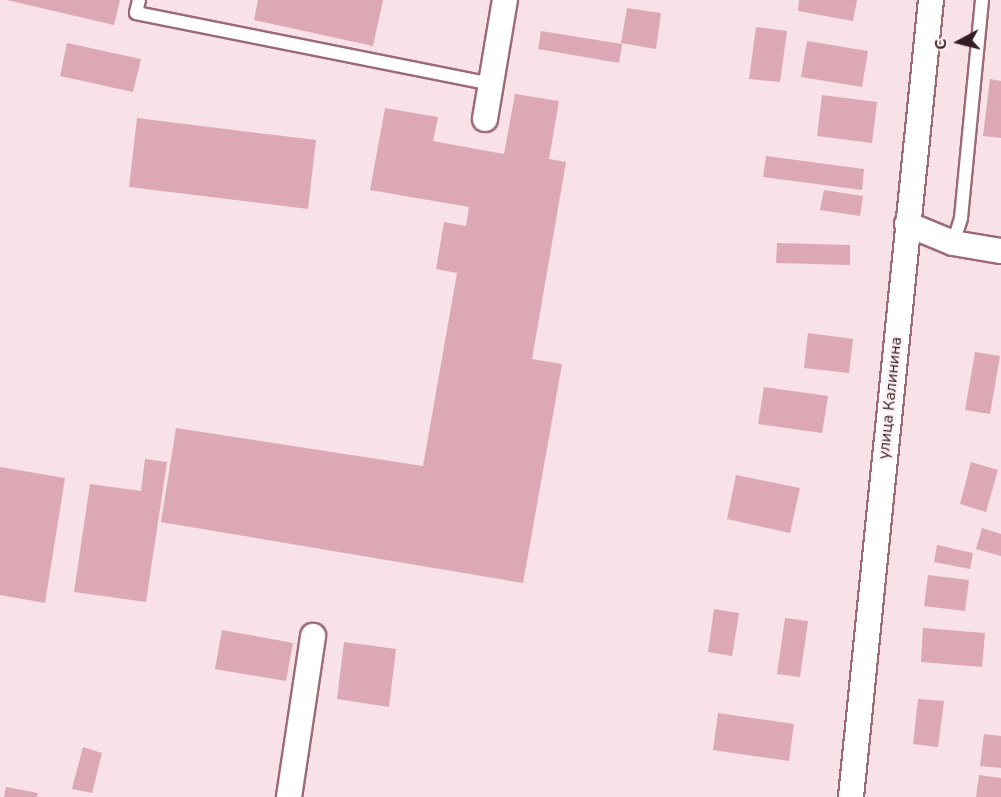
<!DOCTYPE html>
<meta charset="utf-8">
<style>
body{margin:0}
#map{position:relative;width:1001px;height:797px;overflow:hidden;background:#f8e2e7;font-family:"Nunito Sans",sans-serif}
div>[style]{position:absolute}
.building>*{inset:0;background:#dca8b5}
.roads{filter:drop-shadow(2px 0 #9b6b77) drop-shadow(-2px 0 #9b6b77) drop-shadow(0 2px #9b6b77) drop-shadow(0 -2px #9b6b77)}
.service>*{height:12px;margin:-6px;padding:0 6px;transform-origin:6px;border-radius:6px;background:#fff}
.minor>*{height:24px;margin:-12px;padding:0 12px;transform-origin:12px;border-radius:12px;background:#fff}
span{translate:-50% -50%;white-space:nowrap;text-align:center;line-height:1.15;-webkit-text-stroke:5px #fef2f5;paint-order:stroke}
.street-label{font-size:16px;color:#311d22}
.north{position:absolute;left:929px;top:12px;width:60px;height:60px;-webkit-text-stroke:4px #fef2f5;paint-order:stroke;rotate:263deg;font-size:16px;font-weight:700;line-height:24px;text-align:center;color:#311d22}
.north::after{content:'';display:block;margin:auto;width:21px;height:27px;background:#311d22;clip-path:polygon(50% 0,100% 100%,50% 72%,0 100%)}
</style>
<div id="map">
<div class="building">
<div style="clip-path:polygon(7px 0,120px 0,114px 25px)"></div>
<div style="clip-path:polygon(258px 0,383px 0,373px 46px,254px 20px)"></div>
<div style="clip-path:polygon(799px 0,857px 0,853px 21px,798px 11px)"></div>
<div style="clip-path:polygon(627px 8px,661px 13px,656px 49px,621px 43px)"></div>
<div style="clip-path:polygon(756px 27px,787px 31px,780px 82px,749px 79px)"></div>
<div style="clip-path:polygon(541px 31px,622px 44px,619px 63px,538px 49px)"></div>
<div style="clip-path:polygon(807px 41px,868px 51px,862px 87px,801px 77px)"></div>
<div style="clip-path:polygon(67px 43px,141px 59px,133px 92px,60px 76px)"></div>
<div style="clip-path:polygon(990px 79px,1001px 81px,1001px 138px,983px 136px)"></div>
<div style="clip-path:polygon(515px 94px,559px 101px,549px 159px,566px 162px,532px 359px,562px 364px,523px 583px,161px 522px,176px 428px,423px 466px,457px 273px,436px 269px,444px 222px,466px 226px,469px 207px,370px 190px,385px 108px,438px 117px,433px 141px,504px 154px)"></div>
<div style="clip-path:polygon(822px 95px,877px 102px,872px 143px,817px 136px)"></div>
<div style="clip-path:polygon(137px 118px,316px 140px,308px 209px,129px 187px)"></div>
<div style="clip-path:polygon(766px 156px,864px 169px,862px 190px,763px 177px)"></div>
<div style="clip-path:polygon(824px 190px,863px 196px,860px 216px,820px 210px)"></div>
<div style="clip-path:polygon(777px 243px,850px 245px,850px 265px,776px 263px)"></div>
<div style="clip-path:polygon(808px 333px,853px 339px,849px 373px,804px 368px)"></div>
<div style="clip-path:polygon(975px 352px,1000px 356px,990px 414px,965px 410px)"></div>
<div style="clip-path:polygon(764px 387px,828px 396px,822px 433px,758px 424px)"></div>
<div style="clip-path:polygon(145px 459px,167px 462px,146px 602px,74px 592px,90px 484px,141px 491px)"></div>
<div style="clip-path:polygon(971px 462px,998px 470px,986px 512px,960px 504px)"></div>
<div style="clip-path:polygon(0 467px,65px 478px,45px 603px,0 595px)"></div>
<div style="clip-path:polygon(736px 475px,800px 488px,790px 533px,727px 519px)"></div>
<div style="clip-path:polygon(982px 528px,1001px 534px,1001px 556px,976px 549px)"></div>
<div style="clip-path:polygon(937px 545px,973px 553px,970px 569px,934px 562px)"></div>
<div style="clip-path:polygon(928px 575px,969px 580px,965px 611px,924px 606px)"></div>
<div style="clip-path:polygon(714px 609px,739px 613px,732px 656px,708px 652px)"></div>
<div style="clip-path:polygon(785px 618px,808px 621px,800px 677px,777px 674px)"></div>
<div style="clip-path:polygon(923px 628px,985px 633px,982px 667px,921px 662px)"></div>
<div style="clip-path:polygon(222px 630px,293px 643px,286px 681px,215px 669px)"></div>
<div style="clip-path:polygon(344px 642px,396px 649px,389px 707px,337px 699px)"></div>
<div style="clip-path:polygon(918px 699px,944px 701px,938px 747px,913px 744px)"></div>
<div style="clip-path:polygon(718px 713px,794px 724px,789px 761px,713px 750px)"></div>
<div style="clip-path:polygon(984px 734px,1001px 736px,1001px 768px,980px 766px)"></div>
<div style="clip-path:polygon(83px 747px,102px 753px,92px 793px,72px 789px)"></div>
<div style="clip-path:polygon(979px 775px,1001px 778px,1001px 797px,976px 797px)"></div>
<div style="clip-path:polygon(6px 787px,38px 793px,37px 797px,4px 797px)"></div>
</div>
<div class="roads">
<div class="service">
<div style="left:139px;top:0;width:13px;rotate:103deg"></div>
<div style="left:136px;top:13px;width:362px;rotate:11.3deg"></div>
<div style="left:953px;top:243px;width:26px;rotate:-72deg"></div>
<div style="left:961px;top:218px;width:219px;rotate:-84.5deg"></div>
</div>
<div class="minor">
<div style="left:485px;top:119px;width:121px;rotate:-80.5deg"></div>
<div style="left:907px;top:224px;width:50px;rotate:22.4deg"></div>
<div style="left:953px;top:243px;width:49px;rotate:9.5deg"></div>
<div style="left:289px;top:797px;width:163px;rotate:-81.5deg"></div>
<div style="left:851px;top:797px;width:801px;rotate:-84.27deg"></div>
</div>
</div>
<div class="street-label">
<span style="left:890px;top:398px;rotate:-84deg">улица Калинина</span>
</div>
<div class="north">С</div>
</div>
